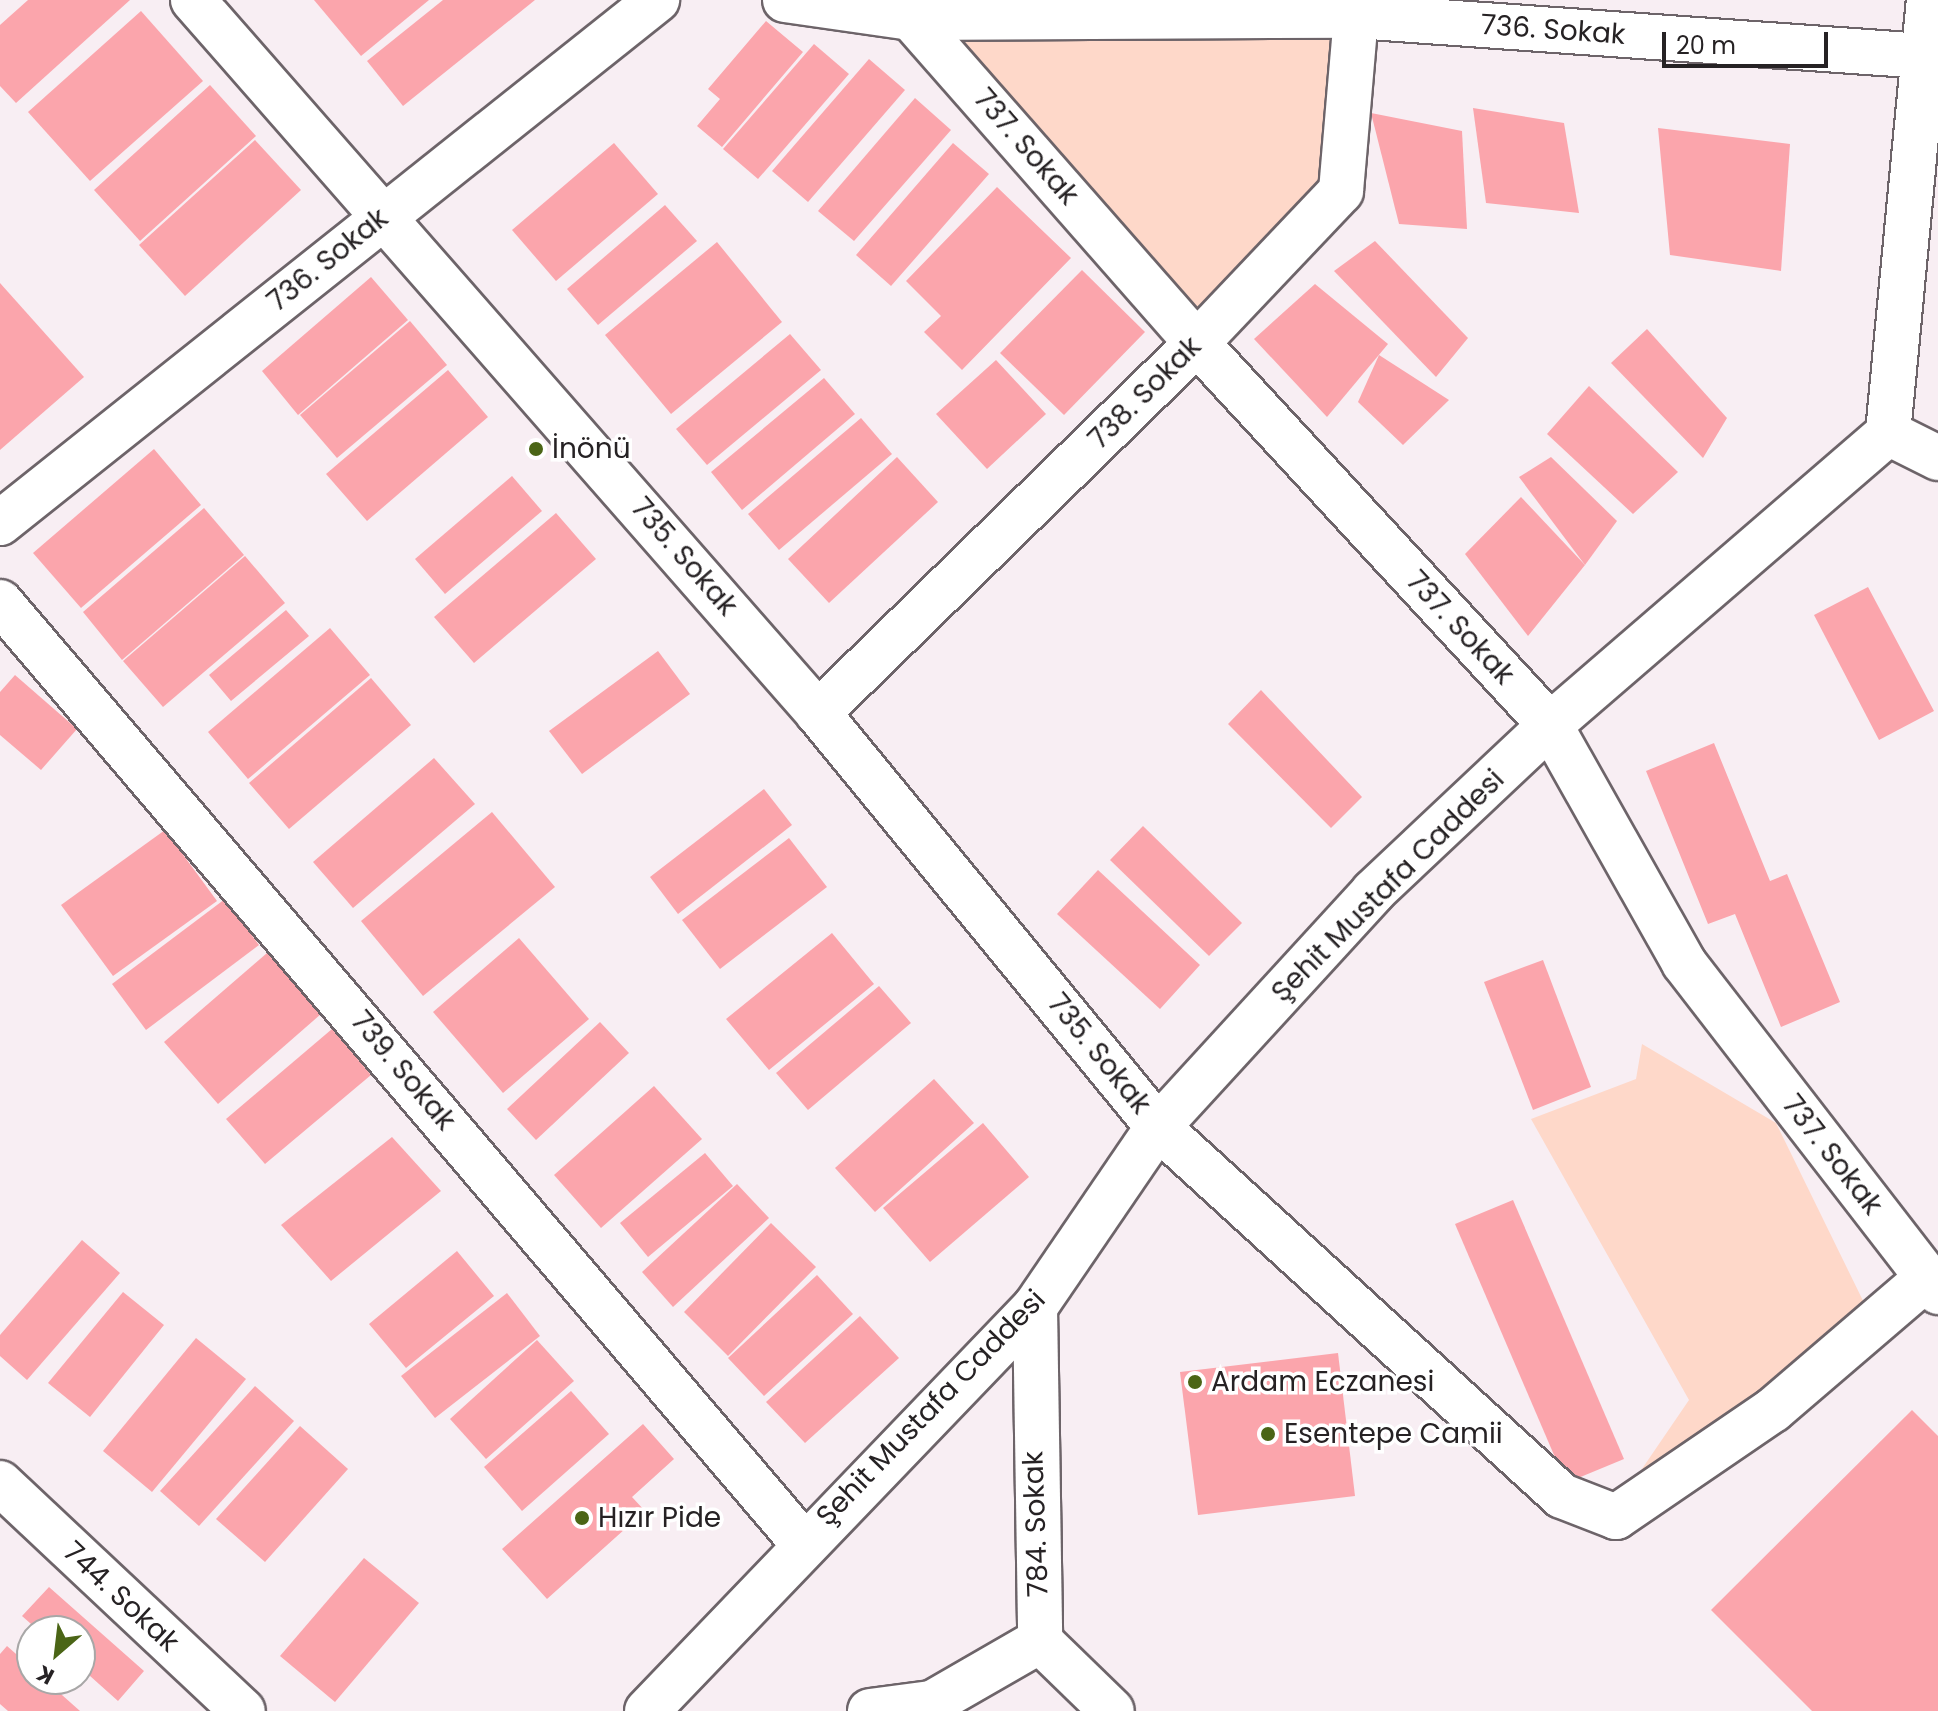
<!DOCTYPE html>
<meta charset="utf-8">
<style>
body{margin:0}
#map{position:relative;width:1938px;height:1711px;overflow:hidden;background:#f8eef3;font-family:Poppins,sans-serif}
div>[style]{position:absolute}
.green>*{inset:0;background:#fed8c9}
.building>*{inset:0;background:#fba5ac}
.roads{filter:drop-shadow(2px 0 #6d6469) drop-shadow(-2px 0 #6d6469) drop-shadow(0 2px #6d6469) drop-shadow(0 -2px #6d6469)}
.minor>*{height:44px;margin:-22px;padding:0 22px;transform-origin:22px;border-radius:22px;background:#fff}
.tertiary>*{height:44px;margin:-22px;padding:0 22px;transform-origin:22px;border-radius:22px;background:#fff}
.dots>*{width:22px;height:22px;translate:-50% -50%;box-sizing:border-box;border:4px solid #fff;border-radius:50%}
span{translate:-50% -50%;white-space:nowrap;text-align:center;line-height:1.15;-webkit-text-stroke:7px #fff;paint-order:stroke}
.street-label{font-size:28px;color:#262224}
.poi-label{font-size:28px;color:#262224}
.left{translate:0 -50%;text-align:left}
.north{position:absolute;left:16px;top:1615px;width:80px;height:80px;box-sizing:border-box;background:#fff;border:2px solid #a8a7a7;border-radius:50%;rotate:208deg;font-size:22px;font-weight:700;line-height:32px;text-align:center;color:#262224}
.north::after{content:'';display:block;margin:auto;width:28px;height:36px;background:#4b6516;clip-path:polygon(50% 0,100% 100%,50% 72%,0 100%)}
.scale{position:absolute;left:1662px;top:32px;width:166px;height:36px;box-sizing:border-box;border:4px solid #262224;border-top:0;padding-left:10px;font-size:24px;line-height:28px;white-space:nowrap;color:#262224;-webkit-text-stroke:6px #fff;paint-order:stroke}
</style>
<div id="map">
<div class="green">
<div style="clip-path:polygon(1340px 31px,1323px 185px,1197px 317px,954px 37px)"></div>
<div style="clip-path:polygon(1642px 1044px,1776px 1123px,1871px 1317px,1618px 1504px,1689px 1400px,1531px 1119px,1636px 1079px)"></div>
</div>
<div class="building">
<div style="clip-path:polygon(28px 0,130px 0,16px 103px,0 86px,0 25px)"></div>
<div style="clip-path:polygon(314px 0,429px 0,361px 56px)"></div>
<div style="clip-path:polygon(443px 0,535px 0,403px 106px,367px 61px)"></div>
<div style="clip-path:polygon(141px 11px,203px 81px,90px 181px,28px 112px)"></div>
<div style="clip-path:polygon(766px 21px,803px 52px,722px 147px,697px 126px,720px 99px,708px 89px)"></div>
<div style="clip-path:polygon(814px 44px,849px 74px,758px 179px,723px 149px)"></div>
<div style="clip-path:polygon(869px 59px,905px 90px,808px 202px,772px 171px)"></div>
<div style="clip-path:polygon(210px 85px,256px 136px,140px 241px,94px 190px)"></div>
<div style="clip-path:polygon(915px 98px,951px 130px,854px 241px,818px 211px)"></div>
<div style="clip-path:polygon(1473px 108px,1564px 123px,1579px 213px,1486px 203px)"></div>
<div style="clip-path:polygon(1371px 113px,1462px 131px,1467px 229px,1399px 224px)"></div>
<div style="clip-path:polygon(1658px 128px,1790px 144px,1781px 271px,1670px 255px)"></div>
<div style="clip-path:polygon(255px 140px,301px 190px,185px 296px,139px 245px)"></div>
<div style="clip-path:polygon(614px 143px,658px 194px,556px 281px,512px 230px)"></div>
<div style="clip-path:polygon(953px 143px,989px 174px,891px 286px,856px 255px)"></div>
<div style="clip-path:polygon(997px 187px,1071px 258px,962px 370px,924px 332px,941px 316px,906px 281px)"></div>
<div style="clip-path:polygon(665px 205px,697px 241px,598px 325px,567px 289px)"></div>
<div style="clip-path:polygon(1375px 241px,1468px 338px,1436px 377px,1334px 271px)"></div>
<div style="clip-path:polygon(717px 242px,782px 322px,671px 414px,605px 335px)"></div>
<div style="clip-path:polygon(1082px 270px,1145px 332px,1064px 415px,1000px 353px)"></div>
<div style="clip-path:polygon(371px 277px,408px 320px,298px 415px,262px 371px)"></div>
<div style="clip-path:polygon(0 283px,84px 377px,0 450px)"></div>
<div style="clip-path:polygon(1315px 284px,1388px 344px,1327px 417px,1254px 339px)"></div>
<div style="clip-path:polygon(410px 321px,447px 365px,337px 458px,300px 415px)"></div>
<div style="clip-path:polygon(1647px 329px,1727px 418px,1703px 458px,1611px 363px)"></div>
<div style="clip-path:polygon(790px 334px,821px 370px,707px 465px,676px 429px)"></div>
<div style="clip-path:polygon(1379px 355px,1449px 400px,1403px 445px,1358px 402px)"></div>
<div style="clip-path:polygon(996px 360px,1046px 414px,987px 469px,936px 414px)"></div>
<div style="clip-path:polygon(448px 370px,488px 417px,367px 521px,326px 474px)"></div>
<div style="clip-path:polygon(824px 378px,855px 414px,742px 510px,711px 472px)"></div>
<div style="clip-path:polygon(1589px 386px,1678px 472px,1633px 514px,1547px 434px)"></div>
<div style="clip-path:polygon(861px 418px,892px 454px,779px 550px,748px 514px)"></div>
<div style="clip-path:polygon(154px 449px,201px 505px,81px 608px,33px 553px)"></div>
<div style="clip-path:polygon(897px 457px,938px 502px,829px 603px,788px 559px)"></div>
<div style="clip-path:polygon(1551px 457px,1617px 521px,1585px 565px,1519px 477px)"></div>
<div style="clip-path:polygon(512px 476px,542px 511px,445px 594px,415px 559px)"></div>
<div style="clip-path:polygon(1521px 497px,1585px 565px,1528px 636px,1465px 554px)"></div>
<div style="clip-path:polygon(204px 508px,244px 555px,122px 660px,83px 612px)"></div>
<div style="clip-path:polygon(556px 513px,596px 559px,474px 663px,434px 617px)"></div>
<div style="clip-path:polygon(245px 556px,285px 603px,163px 707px,123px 661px)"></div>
<div style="clip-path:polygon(1868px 587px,1934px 711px,1879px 740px,1814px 615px)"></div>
<div style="clip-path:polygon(286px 610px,309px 636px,231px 701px,209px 675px)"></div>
<div style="clip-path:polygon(330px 628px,370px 675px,248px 779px,208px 732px)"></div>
<div style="clip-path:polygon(658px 651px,690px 694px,582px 774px,549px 731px)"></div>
<div style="clip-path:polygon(15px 675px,77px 729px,41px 770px,0 735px,0 692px)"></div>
<div style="clip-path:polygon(371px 678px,411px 725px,289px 829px,249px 783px)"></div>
<div style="clip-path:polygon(1261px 690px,1362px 797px,1331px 828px,1228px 724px)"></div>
<div style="clip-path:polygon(1714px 743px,1770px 881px,1787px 874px,1840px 1002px,1781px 1027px,1735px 914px,1708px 924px,1646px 771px)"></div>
<div style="clip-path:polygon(434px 758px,475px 804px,353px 908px,313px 862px)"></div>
<div style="clip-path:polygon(764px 789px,792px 825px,678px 914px,650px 877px)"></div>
<div style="clip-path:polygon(492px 812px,555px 887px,423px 996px,361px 921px)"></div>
<div style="clip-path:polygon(1143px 826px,1242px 923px,1209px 956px,1110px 860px)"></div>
<div style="clip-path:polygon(165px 830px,217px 901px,113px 976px,61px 905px)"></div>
<div style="clip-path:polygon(789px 838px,827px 887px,720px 969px,682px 920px)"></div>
<div style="clip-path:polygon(1098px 870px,1200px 965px,1160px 1009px,1057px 914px)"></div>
<div style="clip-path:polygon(225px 899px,259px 945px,146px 1030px,112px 984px)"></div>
<div style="clip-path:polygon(832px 933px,874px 984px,769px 1070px,726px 1019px)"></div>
<div style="clip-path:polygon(519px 938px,589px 1019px,503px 1093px,433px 1012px)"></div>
<div style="clip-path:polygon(267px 953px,321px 1014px,218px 1104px,164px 1042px)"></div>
<div style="clip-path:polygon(1543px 960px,1591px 1087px,1533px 1110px,1484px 982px)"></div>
<div style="clip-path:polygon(879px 986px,911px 1023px,808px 1110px,776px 1073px)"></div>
<div style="clip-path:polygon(600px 1022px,629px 1053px,536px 1140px,507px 1109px)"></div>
<div style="clip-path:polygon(332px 1029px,371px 1075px,265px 1164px,226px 1119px)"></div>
<div style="clip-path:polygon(934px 1079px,974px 1123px,875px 1212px,835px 1168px)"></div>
<div style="clip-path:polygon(654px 1086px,702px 1139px,601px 1228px,554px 1175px)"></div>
<div style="clip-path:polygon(983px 1123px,1029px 1177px,930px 1262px,883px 1208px)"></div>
<div style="clip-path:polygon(392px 1137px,441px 1191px,331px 1281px,281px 1225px)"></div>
<div style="clip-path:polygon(705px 1153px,733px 1186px,648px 1257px,620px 1223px)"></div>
<div style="clip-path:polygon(737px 1184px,769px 1218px,673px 1307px,642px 1272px)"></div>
<div style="clip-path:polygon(1513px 1200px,1624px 1459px,1566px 1483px,1455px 1224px)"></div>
<div style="clip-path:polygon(771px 1223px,816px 1267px,728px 1356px,684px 1312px)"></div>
<div style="clip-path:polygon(82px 1240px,120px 1273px,27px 1380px,0 1356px,0 1335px)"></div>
<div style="clip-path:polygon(457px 1251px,494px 1296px,406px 1368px,369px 1324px)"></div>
<div style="clip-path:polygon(817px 1275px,853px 1314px,764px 1396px,728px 1358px)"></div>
<div style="clip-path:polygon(123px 1292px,164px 1325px,90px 1417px,48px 1383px)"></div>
<div style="clip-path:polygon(507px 1293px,540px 1336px,435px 1418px,401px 1376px)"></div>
<div style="clip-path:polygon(860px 1316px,899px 1358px,805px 1443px,766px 1402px)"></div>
<div style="clip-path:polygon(196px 1338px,246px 1379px,152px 1492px,103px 1451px)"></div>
<div style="clip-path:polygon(537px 1340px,574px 1381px,486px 1459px,450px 1419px)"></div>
<div style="clip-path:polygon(1338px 1353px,1355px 1496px,1198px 1515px,1180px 1372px)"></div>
<div style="clip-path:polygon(255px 1386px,294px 1421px,199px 1526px,160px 1491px)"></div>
<div style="clip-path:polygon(571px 1391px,609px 1434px,522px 1511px,484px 1467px)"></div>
<div style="clip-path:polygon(1912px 1410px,1938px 1436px,1938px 1711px,1812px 1711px,1711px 1610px)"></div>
<div style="clip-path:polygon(643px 1424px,674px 1459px,632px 1497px,645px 1511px,547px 1599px,502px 1549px)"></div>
<div style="clip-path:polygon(300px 1426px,348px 1469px,265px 1562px,216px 1519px)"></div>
<div style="clip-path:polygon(364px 1558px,419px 1603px,335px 1702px,280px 1656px)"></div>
<div style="clip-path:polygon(49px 1587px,144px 1671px,118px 1701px,80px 1667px,80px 1631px,39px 1631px,22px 1616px)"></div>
<div style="clip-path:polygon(7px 1646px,32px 1668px,32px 1679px,44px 1679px,80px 1711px,8px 1711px,0 1704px,0 1654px)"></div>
</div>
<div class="roads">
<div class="minor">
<div style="left:193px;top:0;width:948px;rotate:48.76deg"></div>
<div style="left:818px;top:713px;width:536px;rotate:50.61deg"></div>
<div style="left:1158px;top:1127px;width:547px;rotate:42.41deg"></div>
<div style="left:1562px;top:1496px;width:58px;rotate:21.3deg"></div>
<div style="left:1616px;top:1517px;width:190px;rotate:-34.3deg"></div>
<div style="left:1773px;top:1410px;width:203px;rotate:-40.6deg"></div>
<div style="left:785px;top:0;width:127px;rotate:8.1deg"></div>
<div style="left:911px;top:18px;width:445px;rotate:-0.3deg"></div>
<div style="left:1356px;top:16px;width:583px;rotate:4.03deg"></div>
<div style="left:911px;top:18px;width:433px;rotate:48.7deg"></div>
<div style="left:1197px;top:343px;width:520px;rotate:47.26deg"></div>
<div style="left:1550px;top:725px;width:273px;rotate:60.6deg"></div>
<div style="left:1684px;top:963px;width:416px;rotate:52.3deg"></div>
<div style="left:1888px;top:433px;width:56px;rotate:26.6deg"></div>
<div style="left:0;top:523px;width:840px;rotate:-38.52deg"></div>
<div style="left:0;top:602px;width:1236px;rotate:49.53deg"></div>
<div style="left:818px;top:713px;width:530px;rotate:-44.31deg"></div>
<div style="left:1197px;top:343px;width:209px;rotate:-46.5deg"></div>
<div style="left:1341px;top:191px;width:176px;rotate:-85.1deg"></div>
<div style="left:1035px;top:1307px;width:334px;rotate:89.1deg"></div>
<div style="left:1040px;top:1641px;width:100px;rotate:44.2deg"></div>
<div style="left:0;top:1483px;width:333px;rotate:43.2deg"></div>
<div style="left:870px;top:1711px;width:63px;rotate:-7.4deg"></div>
<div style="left:932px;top:1703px;width:125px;rotate:-29.9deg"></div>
</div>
<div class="tertiary">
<div style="left:647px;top:1711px;width:560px;rotate:-46.16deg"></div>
<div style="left:1035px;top:1307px;width:218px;rotate:-55.7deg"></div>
<div style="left:1158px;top:1127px;width:319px;rotate:-47.5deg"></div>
<div style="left:1373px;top:892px;width:243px;rotate:-43.3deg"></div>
<div style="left:1550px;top:725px;width:447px;rotate:-40.8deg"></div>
<div style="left:1888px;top:433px;width:435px;rotate:-84.6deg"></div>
</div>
</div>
<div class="dots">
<div style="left:536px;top:449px;background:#4b6516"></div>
<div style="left:1195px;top:1382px;background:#4b6516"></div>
<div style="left:1268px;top:1434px;background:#4b6516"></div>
<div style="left:582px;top:1518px;background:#4b6516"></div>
</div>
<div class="street-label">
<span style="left:1553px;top:30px;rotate:4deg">736. Sokak</span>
<span style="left:1026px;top:147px;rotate:49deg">737. Sokak</span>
<span style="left:328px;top:260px;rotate:-39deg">736. Sokak</span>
<span style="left:1145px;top:393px;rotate:-45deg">738. Sokak</span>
<span style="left:684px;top:557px;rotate:49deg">735. Sokak</span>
<span style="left:1460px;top:628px;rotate:47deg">737. Sokak</span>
<span style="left:1388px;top:886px;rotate:-45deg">Şehit Mustafa Caddesi</span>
<span style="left:1099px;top:1054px;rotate:51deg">735. Sokak</span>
<span style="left:403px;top:1071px;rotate:50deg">739. Sokak</span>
<span style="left:1832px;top:1155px;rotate:52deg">737. Sokak</span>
<span style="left:931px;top:1408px;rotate:-46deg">Şehit Mustafa Caddesi</span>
<span style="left:1036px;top:1524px;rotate:-92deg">784. Sokak</span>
<span style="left:121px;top:1597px;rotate:43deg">744. Sokak</span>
</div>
<div class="poi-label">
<span class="left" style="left:552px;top:449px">İnönü</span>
<span class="left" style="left:1211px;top:1382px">Ardam Eczanesi</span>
<span class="left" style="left:1284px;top:1434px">Esentepe Camii</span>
<span class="left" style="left:598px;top:1518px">Hızır Pide</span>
</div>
<div class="north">K</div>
<div class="scale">20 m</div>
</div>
